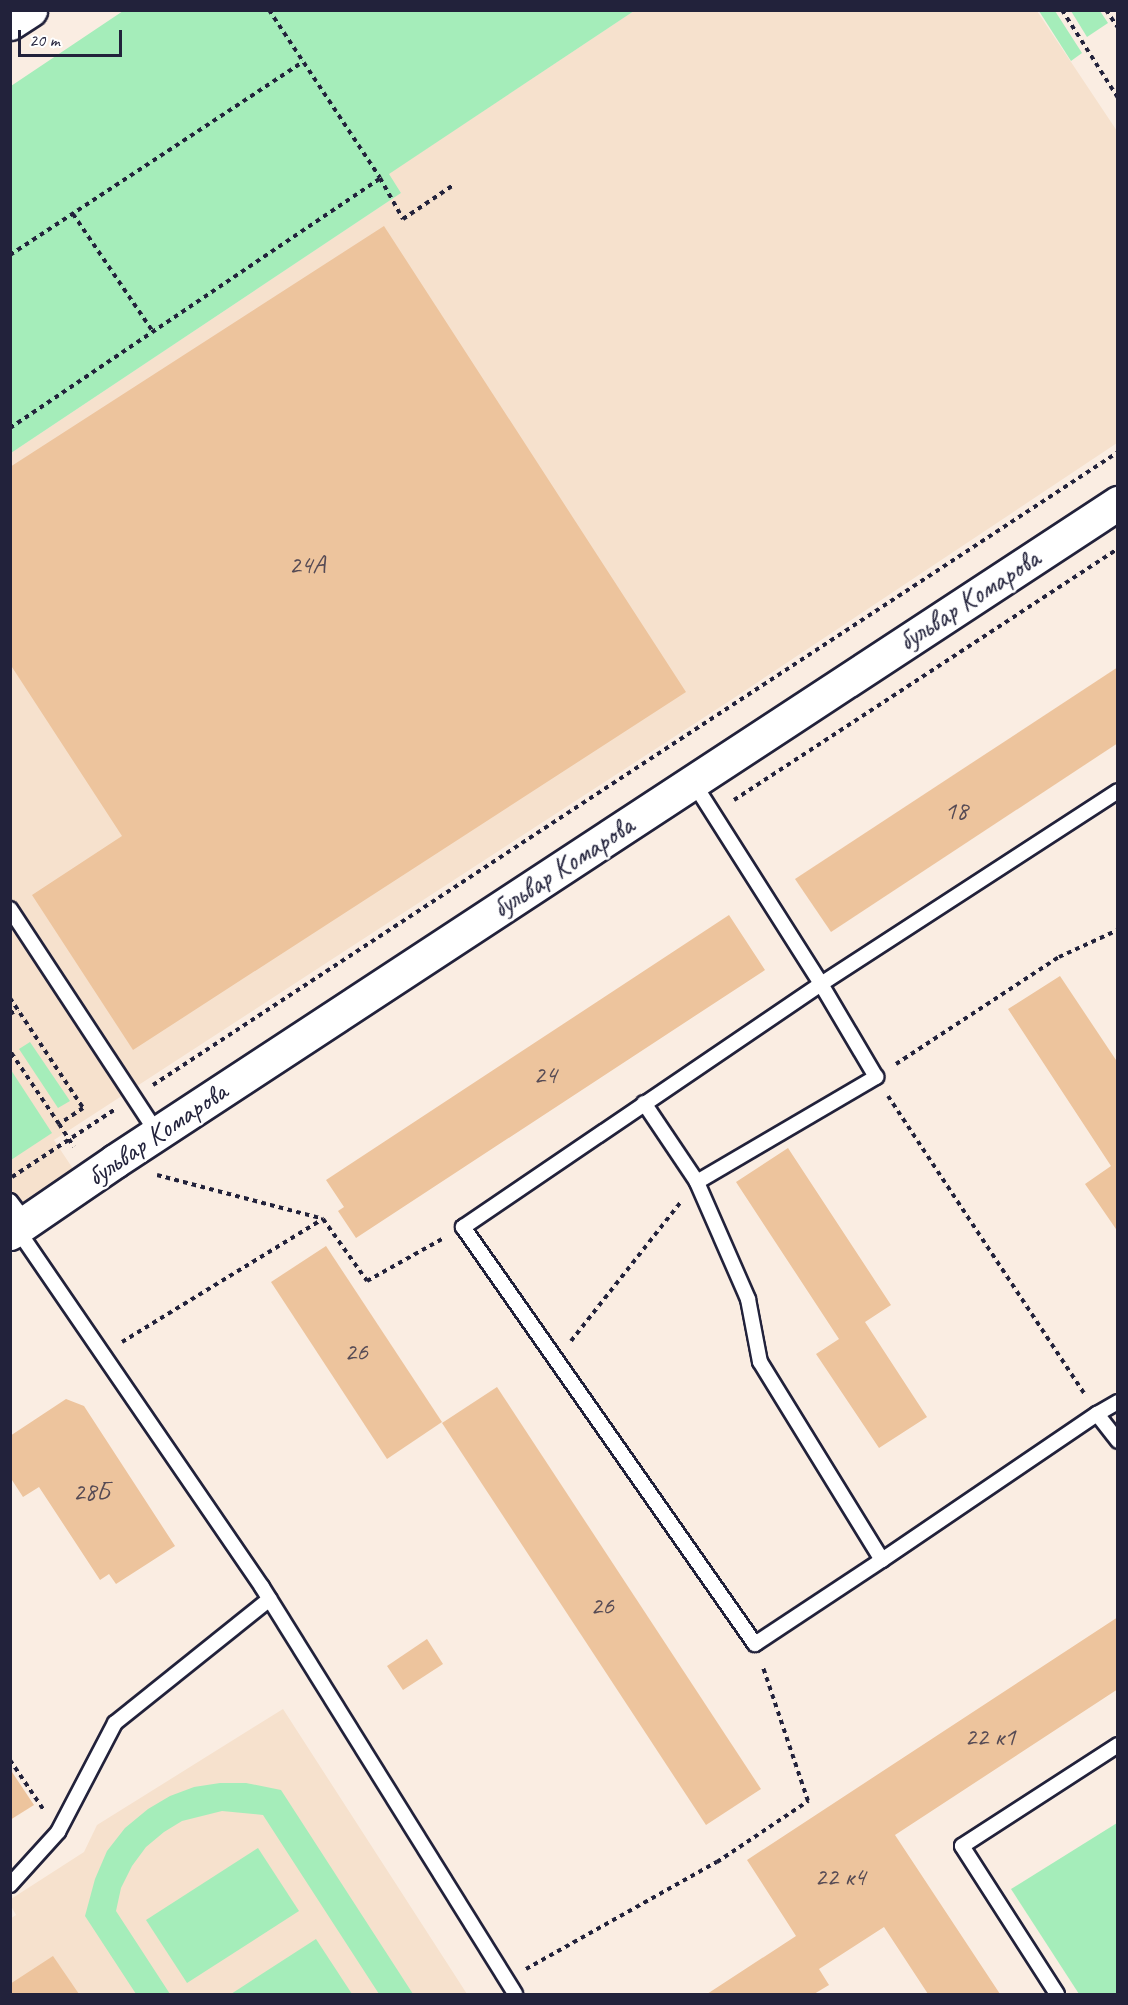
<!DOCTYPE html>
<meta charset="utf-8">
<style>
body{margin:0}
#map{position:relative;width:1128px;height:2005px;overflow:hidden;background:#faede2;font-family:Caveat,sans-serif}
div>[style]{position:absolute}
.built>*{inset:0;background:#f6e1cd}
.green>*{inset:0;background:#a5edba}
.building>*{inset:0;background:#edc49d}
.path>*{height:4px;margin-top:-2px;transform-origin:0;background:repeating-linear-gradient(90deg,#22223b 0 4.5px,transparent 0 9px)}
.roads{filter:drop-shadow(2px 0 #22223b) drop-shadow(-2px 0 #22223b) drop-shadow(0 2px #22223b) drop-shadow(0 -2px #22223b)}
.service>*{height:14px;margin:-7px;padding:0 7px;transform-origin:7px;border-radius:7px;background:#fff}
.tertiary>*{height:33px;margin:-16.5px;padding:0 16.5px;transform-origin:16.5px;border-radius:16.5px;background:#fff}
span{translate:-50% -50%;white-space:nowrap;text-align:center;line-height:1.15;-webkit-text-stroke:5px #fff;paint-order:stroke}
.number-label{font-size:26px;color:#554a54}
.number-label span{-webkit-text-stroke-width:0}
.street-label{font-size:28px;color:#22223b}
.frame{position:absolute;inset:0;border:12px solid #22223b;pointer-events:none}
.scale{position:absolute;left:18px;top:30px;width:104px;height:27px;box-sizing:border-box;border:3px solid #22223b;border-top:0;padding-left:8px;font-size:18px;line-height:21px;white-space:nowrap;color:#22223b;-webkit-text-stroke:4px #fff;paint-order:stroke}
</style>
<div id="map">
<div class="built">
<div style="clip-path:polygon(634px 11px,1037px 11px,1117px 131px,1117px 443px,737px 696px,54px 1140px,81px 1181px,11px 1226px,11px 453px,401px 193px,388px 174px)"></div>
<div style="clip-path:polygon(283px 1709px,467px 1994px,11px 1994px,10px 1919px,16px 1915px,11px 1906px,11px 1899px,84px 1852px,97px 1825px)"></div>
</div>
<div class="green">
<div style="clip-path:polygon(123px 11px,123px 10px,634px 11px,389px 174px,401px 193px,11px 453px,11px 86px)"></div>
<div style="clip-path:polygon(1039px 11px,1055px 11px,1082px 53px,1071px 61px)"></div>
<div style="clip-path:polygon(1071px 11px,1100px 11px,1108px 23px,1087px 37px)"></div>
<div style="clip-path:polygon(30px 1042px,70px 1101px,58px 1108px,19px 1049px)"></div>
<div style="clip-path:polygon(11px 1070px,52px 1133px,11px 1160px,10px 1160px)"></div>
<div style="clip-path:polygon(220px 1783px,246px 1783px,281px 1790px,413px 1994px,379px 1994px,263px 1815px,222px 1811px,182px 1821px,164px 1832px,146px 1847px,132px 1866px,121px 1888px,116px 1911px,170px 1994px,136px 1994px,85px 1916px,95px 1879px,107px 1851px,125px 1828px,148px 1809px,170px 1796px,194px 1787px)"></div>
<div style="clip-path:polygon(1117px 1823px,1117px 1994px,1079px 1994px,1011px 1889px)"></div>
<div style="clip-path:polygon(258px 1848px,299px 1911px,187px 1983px,146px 1920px)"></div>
<div style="clip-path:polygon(316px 1939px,352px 1994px,231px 1994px)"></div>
</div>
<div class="building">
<div style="clip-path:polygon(384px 226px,686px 692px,133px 1050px,32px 895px,122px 836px,10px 664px,10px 467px)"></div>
<div style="clip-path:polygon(1118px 667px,1118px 743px,831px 932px,795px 879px)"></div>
<div style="clip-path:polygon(729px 915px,765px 970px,356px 1238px,338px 1211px,344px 1207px,326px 1180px)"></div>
<div style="clip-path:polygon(1060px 976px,1118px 1063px,1118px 1232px,1085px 1184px,1111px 1166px,1008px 1009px)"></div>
<div style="clip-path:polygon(788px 1148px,891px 1305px,865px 1322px,927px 1417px,879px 1448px,816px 1354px,839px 1339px,736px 1182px)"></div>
<div style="clip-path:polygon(326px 1246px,442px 1422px,387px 1459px,271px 1282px)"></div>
<div style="clip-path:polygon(497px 1387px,761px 1789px,706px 1825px,442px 1423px)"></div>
<div style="clip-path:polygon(66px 1399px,84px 1406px,175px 1546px,116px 1584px,109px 1574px,100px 1580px,39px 1487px,23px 1497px,10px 1477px,10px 1436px)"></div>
<div style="clip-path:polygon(1118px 1617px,1118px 1689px,895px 1835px,1000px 1994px,928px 1994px,884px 1927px,819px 1969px,829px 1985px,814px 1994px,707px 1994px,796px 1936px,747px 1860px)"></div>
<div style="clip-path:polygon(427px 1639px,443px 1664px,403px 1690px,387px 1666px)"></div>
<div style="clip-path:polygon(10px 1769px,34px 1805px,10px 1820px)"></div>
<div style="clip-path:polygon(53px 1956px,79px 1994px,10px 1994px,10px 1984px)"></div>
</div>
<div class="path">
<div style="left:269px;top:10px;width:201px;rotate:56.5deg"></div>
<div style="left:380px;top:178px;width:47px;rotate:60.7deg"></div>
<div style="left:403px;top:219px;width:59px;rotate:-34deg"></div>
<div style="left:1062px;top:10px;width:104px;rotate:57.5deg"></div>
<div style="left:1106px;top:10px;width:22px;rotate:56deg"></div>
<div style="left:73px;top:214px;width:144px;rotate:55.8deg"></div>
<div style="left:10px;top:255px;width:351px;rotate:-33.4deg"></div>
<div style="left:10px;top:428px;width:447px;rotate:-34deg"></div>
<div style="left:734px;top:800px;width:459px;rotate:-33.2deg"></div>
<div style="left:10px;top:998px;width:132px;rotate:56.4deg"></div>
<div style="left:83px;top:1108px;width:29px;rotate:146deg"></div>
<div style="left:59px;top:1124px;width:88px;rotate:-123.9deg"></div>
<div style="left:10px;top:1014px;width:9px;rotate:-32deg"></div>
<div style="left:896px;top:1064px;width:195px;rotate:-33.3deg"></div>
<div style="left:1059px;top:957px;width:65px;rotate:-24.6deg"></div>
<div style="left:153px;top:1085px;width:1154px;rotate:-33.26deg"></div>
<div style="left:888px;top:1096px;width:356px;rotate:56.6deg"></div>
<div style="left:59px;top:1124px;width:27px;rotate:57deg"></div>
<div style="left:157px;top:1175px;width:172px;rotate:14.8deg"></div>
<div style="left:323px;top:1219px;width:76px;rotate:54.6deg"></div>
<div style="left:367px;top:1281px;width:88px;rotate:-29.2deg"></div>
<div style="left:12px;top:1177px;width:122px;rotate:-33.3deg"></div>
<div style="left:571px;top:1341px;width:176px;rotate:-51.7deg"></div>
<div style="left:122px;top:1342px;width:236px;rotate:-31.5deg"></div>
<div style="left:10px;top:1760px;width:59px;rotate:56deg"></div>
<div style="left:526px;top:1969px;width:219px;rotate:-29.3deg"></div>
<div style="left:717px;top:1862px;width:110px;rotate:-33.8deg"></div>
<div style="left:808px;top:1801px;width:141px;rotate:-108.6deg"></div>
</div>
<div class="roads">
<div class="service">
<div style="left:693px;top:782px;width:239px;rotate:57.6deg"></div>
<div style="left:821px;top:984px;width:354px;rotate:-33deg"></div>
<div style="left:10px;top:909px;width:268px;rotate:56.7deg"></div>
<div style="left:644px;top:1103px;width:95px;rotate:56.1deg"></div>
<div style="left:10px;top:1201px;width:26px;rotate:53deg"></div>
<div style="left:17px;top:1229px;width:434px;rotate:55.6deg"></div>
<div style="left:262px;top:1587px;width:479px;rotate:58.1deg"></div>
<div style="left:1097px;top:1414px;width:34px;rotate:52deg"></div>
<div style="left:882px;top:1560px;width:233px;rotate:-121.6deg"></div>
<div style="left:760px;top:1362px;width:64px;rotate:-100.8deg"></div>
<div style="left:748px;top:1299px;width:128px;rotate:-113.6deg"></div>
<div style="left:697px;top:1182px;width:208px;rotate:-30.4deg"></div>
<div style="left:876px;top:1077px;width:108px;rotate:-120.6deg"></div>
<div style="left:821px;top:984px;width:433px;rotate:145.8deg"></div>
<div style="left:463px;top:1227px;width:509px;rotate:55deg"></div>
<div style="left:755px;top:1644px;width:152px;rotate:-33.5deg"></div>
<div style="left:882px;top:1560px;width:260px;rotate:-34.2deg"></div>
<div style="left:1097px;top:1414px;width:24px;rotate:-30deg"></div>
<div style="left:10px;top:1885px;width:72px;rotate:-47.8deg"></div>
<div style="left:58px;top:1832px;width:123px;rotate:-62.4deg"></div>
<div style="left:115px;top:1723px;width:198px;rotate:-38.7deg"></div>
<div style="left:1057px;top:1994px;width:176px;rotate:-122.7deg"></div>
<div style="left:962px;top:1846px;width:186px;rotate:-32.9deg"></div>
</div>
<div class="tertiary">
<div style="left:10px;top:23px;width:24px;rotate:-33deg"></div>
<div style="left:10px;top:1233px;width:127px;rotate:-34.4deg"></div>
<div style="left:115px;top:1161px;width:1200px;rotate:-33.27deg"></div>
</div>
</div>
<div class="number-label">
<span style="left:307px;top:565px">24А</span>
<span style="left:956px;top:811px">18</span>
<span style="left:545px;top:1075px">24</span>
<span style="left:356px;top:1352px">26</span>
<span style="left:91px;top:1492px">28Б</span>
<span style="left:602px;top:1606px">26</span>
<span style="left:990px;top:1737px">22 к1</span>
<span style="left:840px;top:1877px">22 к4</span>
</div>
<div class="street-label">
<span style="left:969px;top:600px;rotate:-33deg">бульвар Комарова</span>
<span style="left:563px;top:867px;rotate:-33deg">бульвар Комарова</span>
<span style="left:157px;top:1134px;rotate:-34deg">бульвар Комарова</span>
</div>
<div class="frame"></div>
<div class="scale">20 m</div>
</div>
